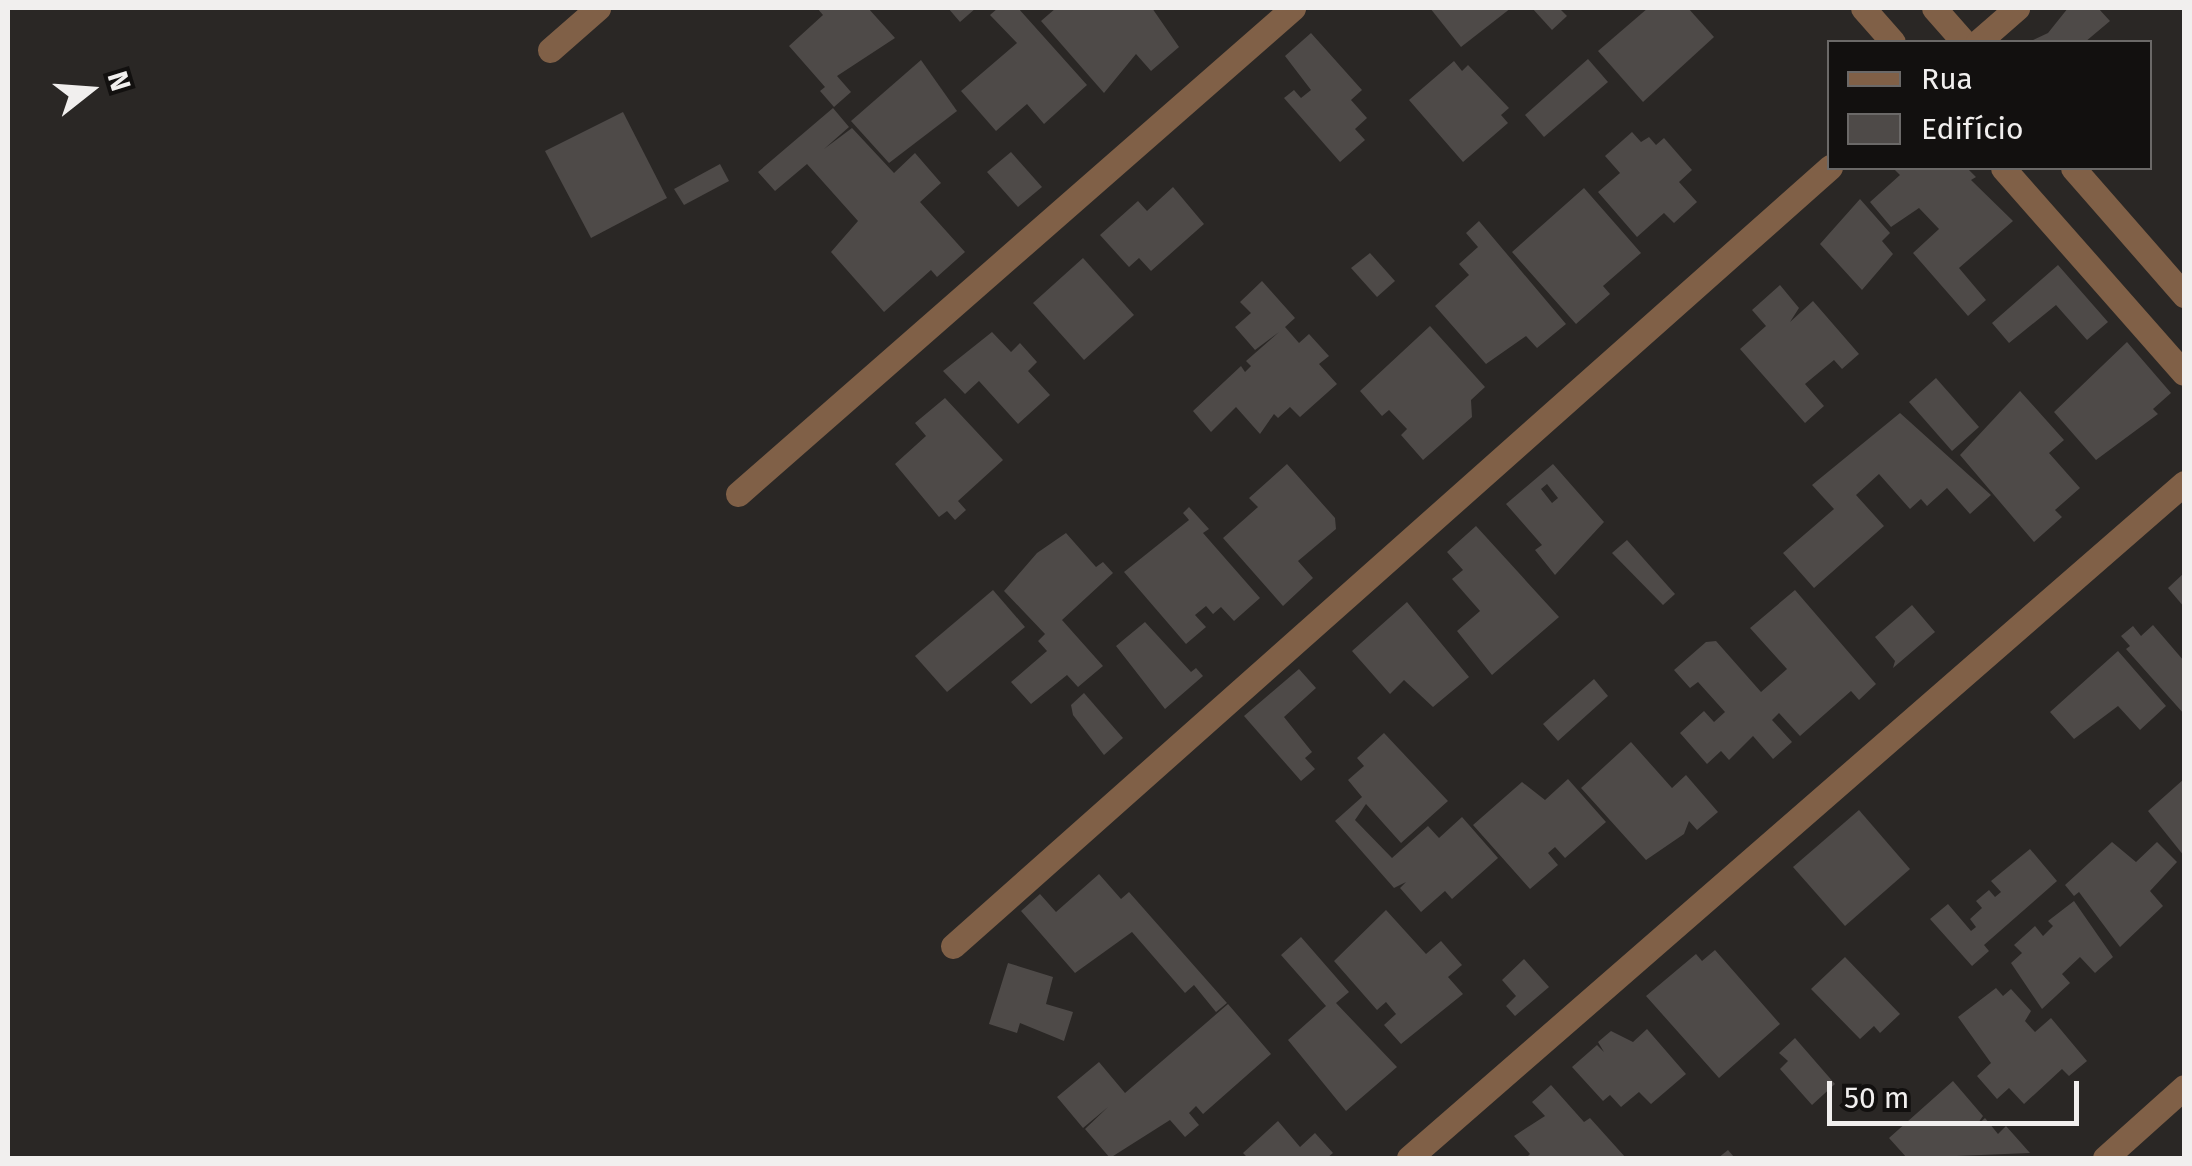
<!DOCTYPE html>
<meta charset="utf-8">
<style>
body{margin:0}
#map{position:relative;width:2192px;height:1166px;overflow:hidden;background:#2a2725;font-family:"Fira Sans",sans-serif}
div>[style]{position:absolute}
.building>*{inset:0;background:#4e4a48}
.street>*{height:25px;margin:-12.5px;padding:0 12.5px;transform-origin:12.5px;border-radius:12.5px;background:#806047}
span{translate:-50% -50%;white-space:nowrap;text-align:center;line-height:1.15;-webkit-text-stroke:9px #12100f;paint-order:stroke}
.frame{position:absolute;inset:0;border:10px solid #f1efee;pointer-events:none}
.legend{position:absolute;left:1827px;top:40px;width:325px;height:130px;box-sizing:border-box;background:#12100f;border:2px solid #6b6968;margin:0;padding:12px 18px;list-style:none;font-size:30px;color:#f1efee}
.legend li{display:flex;align-items:center;gap:20px;height:50px}
.legend b{width:50px;border:2px solid #6b6968}
.north{position:absolute;left:40px;top:40px;width:100px;height:100px;-webkit-text-stroke:8px #12100f;paint-order:stroke;rotate:73deg;font-size:28px;font-weight:700;line-height:40px;text-align:center;color:#f1efee}
.north::after{content:'';display:block;margin:auto;width:35px;height:45px;background:#f1efee;clip-path:polygon(50% 0,100% 100%,50% 72%,0 100%)}
.scale{position:absolute;left:1827px;top:1081px;width:252px;height:45px;box-sizing:border-box;border:5px solid #f1efee;border-top:0;padding-left:12px;font-size:30px;line-height:35px;white-space:nowrap;color:#f1efee;-webkit-text-stroke:8px #12100f;paint-order:stroke}
</style>
<div id="map">
<div class="building">
<div style="clip-path:polygon(817px 8px,868px 8px,895px 38px,837px 76px,851px 92px,834px 107px,820px 91px,825px 87px,789px 46px,823px 15px)"></div>
<div style="clip-path:polygon(948px 8px,976px 8px,960px 22px)"></div>
<div style="clip-path:polygon(998px 8px,1018px 8px,1087px 85px,1044px 124px,1027px 104px,996px 131px,961px 91px,1017px 43px,990px 15px)"></div>
<div style="clip-path:polygon(1056px 8px,1152px 8px,1179px 47px,1151px 71px,1136px 54px,1104px 93px,1041px 21px)"></div>
<div style="clip-path:polygon(1430px 8px,1511px 8px,1461px 47px)"></div>
<div style="clip-path:polygon(1532px 8px,1559px 8px,1567px 16px,1552px 30px)"></div>
<div style="clip-path:polygon(1648px 8px,1688px 8px,1714px 37px,1643px 102px,1598px 51px)"></div>
<div style="clip-path:polygon(2068px 8px,2098px 8px,2110px 21px,2085px 42px,2029px 42px,2048px 33px)"></div>
<div style="clip-path:polygon(1311px 33px,1362px 90px,1351px 100px,1367px 118px,1355px 129px,1365px 140px,1340px 162px,1284px 98px,1294px 90px,1301px 98px,1311px 90px,1285px 56px)"></div>
<div style="clip-path:polygon(1588px 59px,1608px 82px,1544px 137px,1525px 115px)"></div>
<div style="clip-path:polygon(921px 60px,957px 111px,889px 163px,851px 121px)"></div>
<div style="clip-path:polygon(1454px 61px,1462px 71px,1468px 65px,1509px 108px,1501px 115px,1508px 123px,1463px 162px,1409px 100px)"></div>
<div style="clip-path:polygon(833px 108px,849px 127px,824px 149px,852px 128px,894px 173px,915px 153px,941px 183px,920px 202px,965px 252px,937px 277px,931px 270px,884px 312px,831px 252px,858px 221px,807px 164px,775px 191px,758px 172px)"></div>
<div style="clip-path:polygon(623px 112px,667px 198px,591px 238px,545px 151px)"></div>
<div style="clip-path:polygon(1632px 132px,1641px 142px,1649px 137px,1656px 145px,1664px 138px,1692px 170px,1679px 182px,1697px 202px,1674px 223px,1664px 213px,1637px 237px,1598px 192px,1620px 173px,1605px 156px)"></div>
<div style="clip-path:polygon(1011px 152px,1042px 187px,1018px 207px,987px 172px)"></div>
<div style="clip-path:polygon(720px 164px,729px 181px,684px 205px,674px 189px)"></div>
<div style="clip-path:polygon(1893px 168px,1967px 168px,1976px 177px,1971px 180px,2013px 221px,1959px 268px,1986px 300px,1968px 316px,1913px 253px,1939px 229px,1919px 208px,1891px 227px,1870px 202px,1900px 175px)"></div>
<div style="clip-path:polygon(1173px 187px,1204px 224px,1151px 271px,1139px 258px,1129px 267px,1100px 235px,1138px 201px,1147px 211px)"></div>
<div style="clip-path:polygon(1584px 188px,1641px 253px,1603px 286px,1610px 294px,1576px 324px,1512px 252px)"></div>
<div style="clip-path:polygon(1860px 199px,1890px 233px,1882px 241px,1893px 254px,1862px 290px,1820px 244px)"></div>
<div style="clip-path:polygon(1479px 221px,1566px 324px,1537px 348px,1526px 336px,1486px 364px,1435px 306px,1469px 275px,1459px 264px,1478px 247px,1466px 233px)"></div>
<div style="clip-path:polygon(1370px 253px,1395px 281px,1377px 297px,1351px 268px)"></div>
<div style="clip-path:polygon(1083px 258px,1134px 315px,1084px 360px,1033px 303px)"></div>
<div style="clip-path:polygon(2058px 265px,2108px 322px,2087px 340px,2056px 305px,2009px 343px,1992px 323px)"></div>
<div style="clip-path:polygon(1262px 281px,1295px 318px,1285px 327px,1299px 343px,1309px 334px,1329px 356px,1319px 364px,1337px 384px,1300px 417px,1290px 407px,1278px 418px,1274px 414px,1260px 434px,1236px 407px,1211px 432px,1193px 411px,1241px 366px,1245px 372px,1251px 366px,1246px 361px,1279px 332px,1255px 350px,1235px 327px,1251px 313px,1240px 302px)"></div>
<div style="clip-path:polygon(1780px 285px,1799px 308px,1790px 322px,1813px 301px,1859px 354px,1842px 369px,1834px 360px,1805px 384px,1824px 406px,1805px 423px,1740px 349px,1766px 326px,1752px 310px)"></div>
<div style="clip-path:polygon(1430px 326px,1485px 387px,1471px 400px,1472px 417px,1423px 460px,1401px 435px,1407px 429px,1389px 410px,1382px 416px,1360px 391px)"></div>
<div style="clip-path:polygon(992px 332px,1011px 352px,1020px 343px,1037px 362px,1028px 371px,1050px 395px,1018px 424px,979px 381px,965px 394px,943px 371px)"></div>
<div style="clip-path:polygon(2127px 342px,2171px 393px,2153px 409px,2158px 414px,2096px 460px,2054px 412px)"></div>
<div style="clip-path:polygon(1936px 378px,1979px 427px,1952px 451px,1909px 402px)"></div>
<div style="clip-path:polygon(2020px 391px,2064px 440px,2049px 453px,2080px 488px,2055px 510px,2062px 517px,2034px 542px,1960px 455px)"></div>
<div style="clip-path:polygon(945px 398px,1003px 460px,958px 501px,966px 510px,955px 520px,947px 511px,939px 517px,895px 464px,926px 436px,915px 423px)"></div>
<div style="clip-path:polygon(1900px 413px,1991px 495px,1970px 514px,1947px 488px,1927px 506px,1921px 499px,1910px 509px,1879px 474px,1856px 495px,1884px 526px,1814px 588px,1783px 553px,1834px 509px,1812px 485px)"></div>
<div style="clip-path:polygon(1287px 464px,1335px 518px,1336px 529px,1298px 561px,1313px 578px,1283px 606px,1223px 538px,1258px 507px,1249px 498px)"></div>
<div style="clip-path:polygon(evenodd,1553px 464px,1604px 522px,1555px 575px,1535px 550px,1542px 545px,1506px 504px,1553px 464px,1547px 484px,1558px 498px,1552px 503px,1541px 489px,1547px 484px)"></div>
<div style="clip-path:polygon(1189px 507px,1209px 529px,1203px 533px,1260px 598px,1234px 621px,1221px 607px,1213px 614px,1206px 606px,1195px 615px,1206px 627px,1186px 644px,1124px 572px,1189px 520px,1183px 513px)"></div>
<div style="clip-path:polygon(1476px 526px,1559px 617px,1492px 675px,1457px 631px,1480px 611px,1452px 579px,1463px 570px,1447px 552px)"></div>
<div style="clip-path:polygon(1066px 533px,1096px 567px,1103px 562px,1113px 573px,1062px 620px,1103px 666px,1078px 687px,1067px 675px,1031px 704px,1011px 682px,1047px 651px,1038px 641px,1045px 634px,1004px 591px,1037px 553px)"></div>
<div style="clip-path:polygon(1627px 540px,1675px 594px,1663px 605px,1612px 553px)"></div>
<div style="clip-path:polygon(2184px 573px,2184px 607px,2168px 588px)"></div>
<div style="clip-path:polygon(993px 590px,1025px 627px,947px 692px,915px 656px)"></div>
<div style="clip-path:polygon(1795px 590px,1876px 684px,1859px 700px,1851px 691px,1800px 736px,1779px 713px,1772px 720px,1792px 742px,1773px 759px,1753px 736px,1729px 760px,1721px 751px,1707px 764px,1680px 733px,1704px 711px,1714px 722px,1725px 712px,1698px 682px,1690px 688px,1674px 670px,1706px 642px,1716px 641px,1761px 692px,1787px 669px,1750px 628px)"></div>
<div style="clip-path:polygon(1407px 602px,1469px 677px,1433px 707px,1404px 680px,1390px 694px,1352px 651px)"></div>
<div style="clip-path:polygon(1912px 605px,1935px 632px,1893px 668px,1895px 661px,1875px 637px)"></div>
<div style="clip-path:polygon(1145px 622px,1191px 672px,1196px 668px,1203px 676px,1165px 709px,1116px 646px)"></div>
<div style="clip-path:polygon(2153px 625px,2184px 661px,2184px 714px,2126px 649px,2130px 646px,2121px 636px,2133px 626px,2141px 636px)"></div>
<div style="clip-path:polygon(2118px 651px,2166px 706px,2140px 730px,2118px 706px,2074px 739px,2050px 712px)"></div>
<div style="clip-path:polygon(1299px 669px,1316px 688px,1284px 717px,1312px 752px,1305px 758px,1315px 769px,1301px 781px,1244px 716px)"></div>
<div style="clip-path:polygon(1594px 679px,1608px 696px,1558px 741px,1543px 724px)"></div>
<div style="clip-path:polygon(1084px 693px,1123px 738px,1104px 755px,1073px 715px,1071px 705px)"></div>
<div style="clip-path:polygon(1384px 733px,1448px 801px,1401px 843px,1366px 804px,1355px 820px,1392px 858px,1428px 826px,1439px 838px,1462px 817px,1498px 858px,1452px 899px,1445px 891px,1421px 912px,1400px 888px,1406px 882px,1394px 888px,1335px 821px,1362px 797px,1348px 780px,1364px 766px,1357px 758px)"></div>
<div style="clip-path:polygon(1631px 742px,1672px 788px,1686px 775px,1718px 812px,1697px 830px,1689px 821px,1684px 834px,1646px 860px,1581px 788px)"></div>
<div style="clip-path:polygon(1568px 779px,1606px 822px,1565px 858px,1555px 847px,1548px 853px,1558px 865px,1530px 889px,1473px 825px,1522px 782px,1545px 800px)"></div>
<div style="clip-path:polygon(2184px 779px,2184px 856px,2148px 811px)"></div>
<div style="clip-path:polygon(1859px 810px,1910px 869px,1845px 926px,1793px 867px)"></div>
<div style="clip-path:polygon(2112px 842px,2136px 862px,2157px 842px,2177px 862px,2150px 891px,2163px 906px,2120px 947px,2079px 892px,2074px 896px,2065px 885px)"></div>
<div style="clip-path:polygon(2030px 849px,2057px 881px,1984px 945px,1989px 951px,1972px 966px,1930px 919px,1948px 904px,1971px 931px,1976px 927px,1970px 919px,1982px 908px,1976px 901px,1989px 890px,1995px 897px,2001px 892px,1991px 881px)"></div>
<div style="clip-path:polygon(1099px 874px,1121px 899px,1129px 892px,1227px 1003px,1216px 1012px,1194px 985px,1185px 993px,1132px 932px,1075px 973px,1021px 911px,1040px 894px,1056px 912px)"></div>
<div style="clip-path:polygon(2074px 901px,2113px 957px,2095px 973px,2080px 957px,2062px 974px,2070px 983px,2042px 1009px,2011px 963px,2022px 953px,2014px 945px,2035px 926px,2043px 936px,2053px 926px,2048px 921px)"></div>
<div style="clip-path:polygon(1386px 910px,1426px 954px,1441px 941px,1462px 965px,1448px 977px,1463px 994px,1401px 1044px,1384px 1025px,1396px 1014px,1386px 1002px,1377px 1010px,1334px 961px)"></div>
<div style="clip-path:polygon(1301px 937px,1349px 992px,1336px 1003px,1397px 1067px,1346px 1111px,1288px 1040px,1326px 1006px,1281px 955px)"></div>
<div style="clip-path:polygon(1715px 950px,1780px 1024px,1719px 1078px,1646px 996px,1696px 954px,1702px 961px)"></div>
<div style="clip-path:polygon(1845px 957px,1900px 1014px,1880px 1033px,1874px 1026px,1860px 1039px,1811px 989px)"></div>
<div style="clip-path:polygon(1524px 959px,1549px 987px,1515px 1016px,1506px 1006px,1516px 996px,1502px 980px)"></div>
<div style="clip-path:polygon(1008px 963px,1053px 977px,1046px 1004px,1073px 1012px,1064px 1041px,1020px 1023px,1017px 1033px,989px 1024px)"></div>
<div style="clip-path:polygon(1996px 988px,2003px 996px,2011px 989px,2031px 1011px,2025px 1021px,2035px 1032px,2051px 1018px,2087px 1061px,2069px 1076px,2062px 1069px,2024px 1104px,2009px 1088px,1997px 1099px,1977px 1076px,1991px 1063px,1958px 1017px)"></div>
<div style="clip-path:polygon(1228px 1004px,1271px 1054px,1203px 1114px,1196px 1106px,1189px 1113px,1199px 1125px,1185px 1137px,1170px 1120px,1110px 1158px,1085px 1129px,1108px 1107px,1083px 1128px,1057px 1097px,1099px 1062px,1125px 1093px)"></div>
<div style="clip-path:polygon(1647px 1029px,1686px 1074px,1651px 1104px,1639px 1092px,1621px 1107px,1610px 1095px,1603px 1101px,1572px 1067px,1597px 1045px,1604px 1052px,1598px 1042px,1611px 1031px,1633px 1042px)"></div>
<div style="clip-path:polygon(1795px 1038px,1835px 1084px,1812px 1105px,1780px 1069px,1788px 1061px,1779px 1053px)"></div>
<div style="clip-path:polygon(1953px 1081px,1983px 1116px,1976px 1126px,1985px 1118px,1998px 1134px,2006px 1126px,2030px 1153px,1907px 1158px,1889px 1138px)"></div>
<div style="clip-path:polygon(1551px 1085px,1584px 1122px,1590px 1118px,1626px 1158px,1526px 1158px,1530px 1154px,1514px 1136px,1545px 1116px,1532px 1102px)"></div>
<div style="clip-path:polygon(1278px 1121px,1300px 1147px,1315px 1133px,1333px 1153px,1327px 1158px,1248px 1158px,1243px 1153px)"></div>
<div style="clip-path:polygon(1728px 1150px,1734px 1157px,1743px 1158px,1718px 1158px)"></div>
</div>
<div class="street">
<div style="left:1863px;top:8px;width:45px;rotate:48.6deg"></div>
<div style="left:1934px;top:8px;width:45px;rotate:48.6deg"></div>
<div style="left:1978px;top:42px;width:52px;rotate:-41.1deg"></div>
<div style="left:550px;top:50px;width:64px;rotate:-41.2deg"></div>
<div style="left:2003px;top:168px;width:273px;rotate:48.6deg"></div>
<div style="left:2073px;top:168px;width:169px;rotate:48.8deg"></div>
<div style="left:738px;top:494px;width:738px;rotate:-41.21deg"></div>
<div style="left:953px;top:946px;width:1173px;rotate:-41.61deg"></div>
<div style="left:1409px;top:1158px;width:1028px;rotate:-41.05deg"></div>
<div style="left:2105px;top:1158px;width:106px;rotate:-41.9deg"></div>
</div>
<div class="frame"></div>
<ul class="legend">
<li><b style="height:12px;background:#806047"></b>Rua</li>
<li><b style="height:28px;background:#4e4a48"></b>Edifício</li>
</ul>
<div class="north">N</div>
<div class="scale">50 m</div>
</div>
